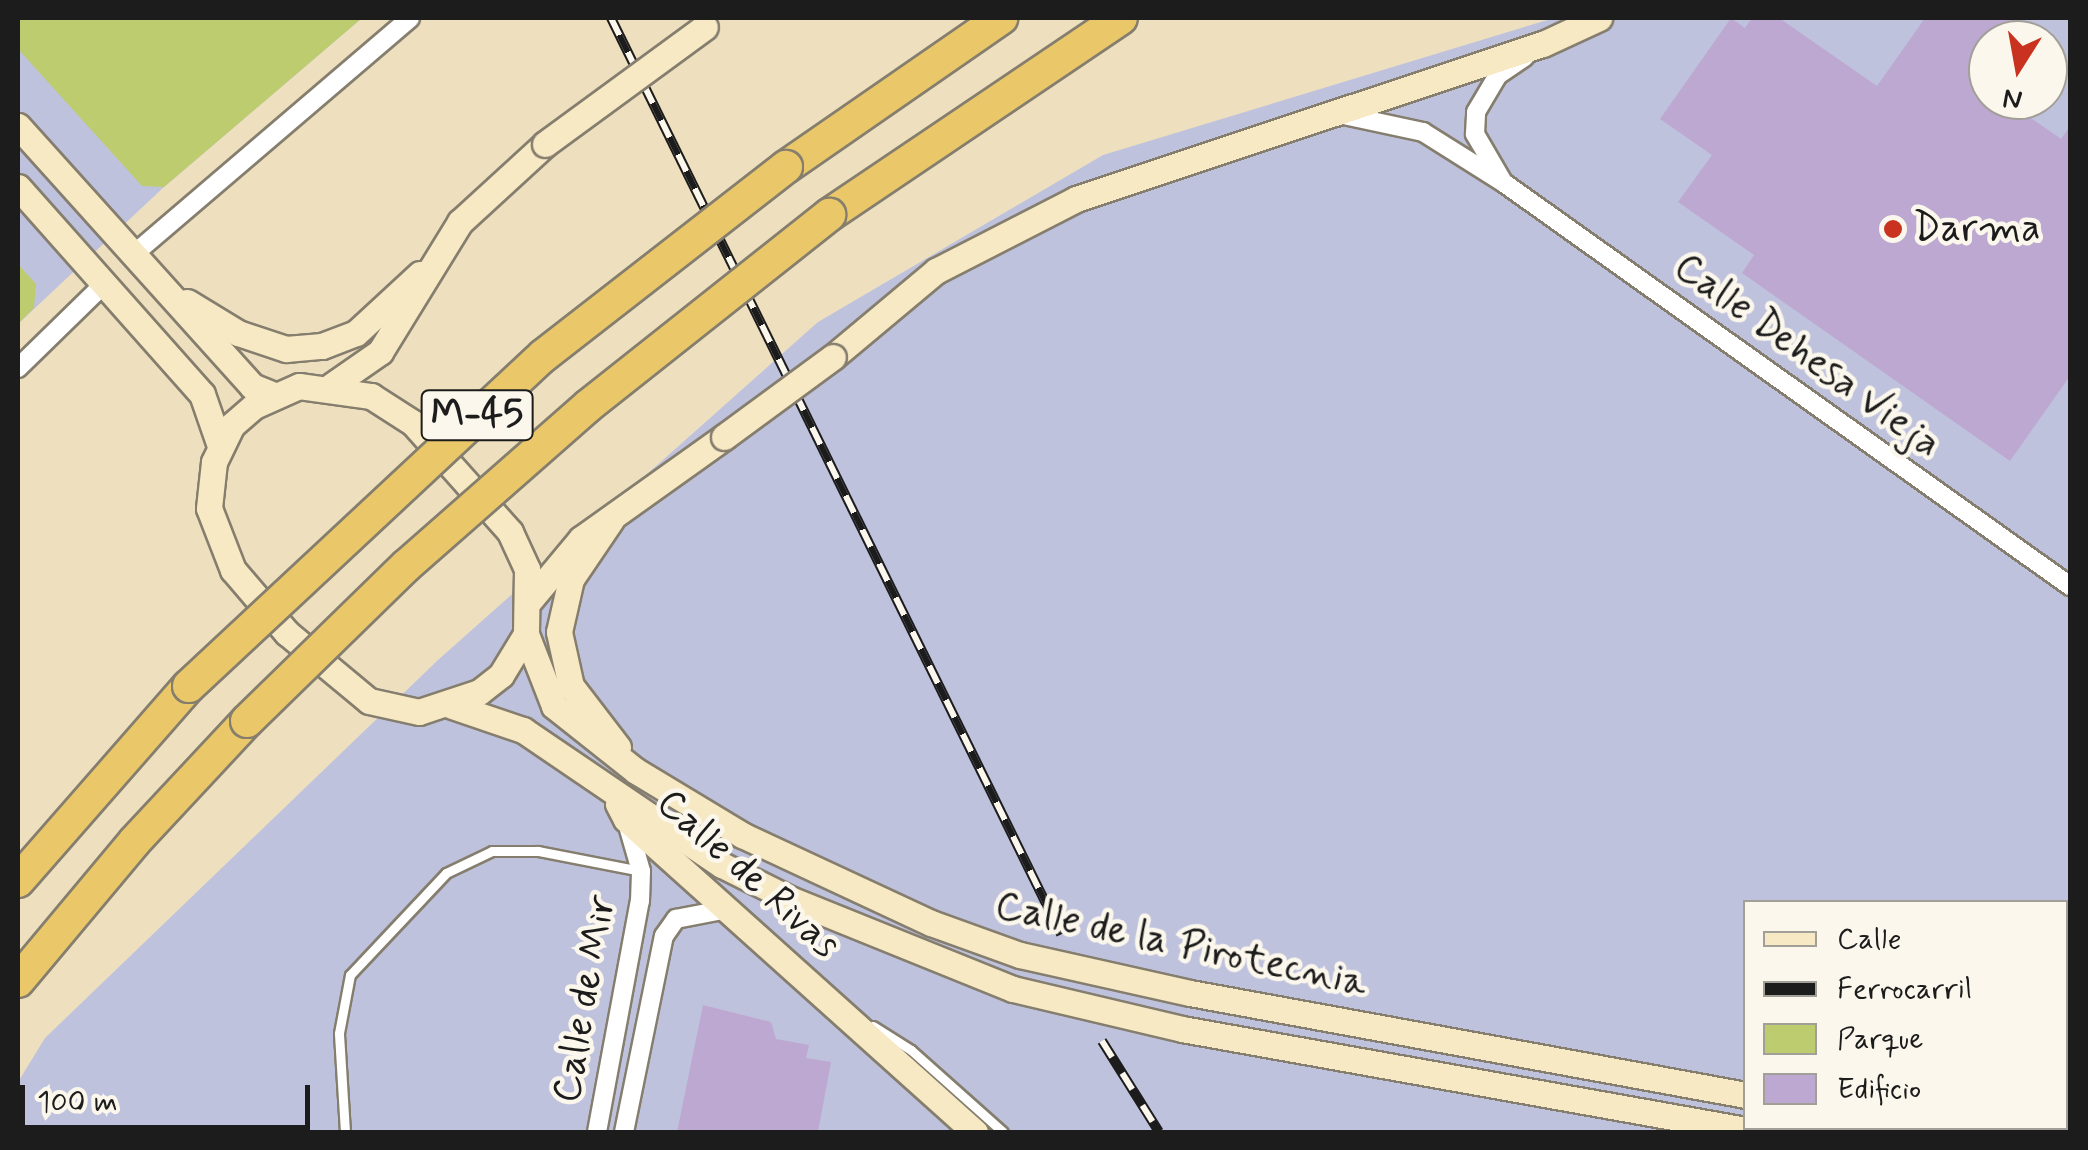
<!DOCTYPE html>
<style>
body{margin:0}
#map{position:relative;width:2088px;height:1150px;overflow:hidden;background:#eee0bf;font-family:Mynerve,sans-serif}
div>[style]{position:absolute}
.industrial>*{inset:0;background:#bfc2dd}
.green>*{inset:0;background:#bdcc6e}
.building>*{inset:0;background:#bda8d1}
.roads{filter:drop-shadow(2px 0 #857e6e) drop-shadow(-2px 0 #857e6e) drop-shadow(0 2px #857e6e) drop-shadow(0 -2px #857e6e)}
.lane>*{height:9px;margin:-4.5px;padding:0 4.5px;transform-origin:4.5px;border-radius:4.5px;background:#fff}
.street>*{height:18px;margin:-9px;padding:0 9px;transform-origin:9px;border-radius:9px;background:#fff}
.secondary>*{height:25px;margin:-12.5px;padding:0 12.5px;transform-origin:12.5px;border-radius:12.5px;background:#f7e9c3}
.highway>*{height:32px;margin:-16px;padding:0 16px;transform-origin:16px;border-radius:16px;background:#eac769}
.rail>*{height:10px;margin-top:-5px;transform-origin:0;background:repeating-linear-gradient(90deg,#fbf7ec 0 19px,#1c1c1c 0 38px);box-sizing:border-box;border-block:2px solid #1c1c1c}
.bridges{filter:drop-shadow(2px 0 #857e6e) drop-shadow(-2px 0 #857e6e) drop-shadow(0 2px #857e6e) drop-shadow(0 -2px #857e6e)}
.secondary-bridge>*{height:25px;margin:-12.5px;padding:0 12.5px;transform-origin:12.5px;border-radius:12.5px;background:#f7e9c3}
.highway-bridge>*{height:32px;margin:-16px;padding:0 16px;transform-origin:16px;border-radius:16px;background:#eac769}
.dots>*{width:28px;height:28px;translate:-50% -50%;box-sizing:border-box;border:5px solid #fbf7ec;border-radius:50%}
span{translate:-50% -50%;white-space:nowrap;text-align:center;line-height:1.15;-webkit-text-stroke:9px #fbf7ec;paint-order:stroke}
.shield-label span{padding:2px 8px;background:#fbf7ec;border:2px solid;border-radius:8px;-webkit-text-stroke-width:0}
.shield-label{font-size:38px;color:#1c1c1c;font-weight:700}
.poi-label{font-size:40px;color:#1c1c1c}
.left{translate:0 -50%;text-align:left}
.street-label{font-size:40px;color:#1c1c1c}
.frame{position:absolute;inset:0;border:20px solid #1c1c1c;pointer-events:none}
.legend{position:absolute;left:1743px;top:900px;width:325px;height:230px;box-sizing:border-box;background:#fbf7ec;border:2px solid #a29f99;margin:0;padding:12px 18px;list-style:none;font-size:30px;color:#1c1c1c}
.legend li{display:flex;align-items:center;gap:20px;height:50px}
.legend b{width:50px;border:2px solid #a29f99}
.north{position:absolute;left:1968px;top:20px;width:100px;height:100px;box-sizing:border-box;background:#fbf7ec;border:2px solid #a29f99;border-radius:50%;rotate:191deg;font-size:28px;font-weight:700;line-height:40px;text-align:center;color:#1c1c1c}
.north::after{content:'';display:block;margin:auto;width:35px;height:45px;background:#c8321e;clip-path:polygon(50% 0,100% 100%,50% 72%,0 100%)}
.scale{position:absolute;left:20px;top:1085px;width:290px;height:45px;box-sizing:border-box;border:5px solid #1c1c1c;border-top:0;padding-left:12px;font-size:30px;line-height:35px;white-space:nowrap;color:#1c1c1c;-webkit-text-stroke:8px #fbf7ec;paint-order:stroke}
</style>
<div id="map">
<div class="industrial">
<div style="clip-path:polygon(18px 18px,362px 18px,164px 187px,18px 324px)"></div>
<div style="clip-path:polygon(evenodd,1554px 18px,2070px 18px,2070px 1132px,18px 1132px,18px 1082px,45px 1038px,438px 660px,818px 322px,1103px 155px,1554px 18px,1988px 40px,2048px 40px,2048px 100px,1988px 100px,1988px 40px,1554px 18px,1746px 902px,2066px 902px,2066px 1128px,1746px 1128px,1746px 902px)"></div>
</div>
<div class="green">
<div style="clip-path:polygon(18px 18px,362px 18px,164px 187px,142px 186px,18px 49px)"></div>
<div style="clip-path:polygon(18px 264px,36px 284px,34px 308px,18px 324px)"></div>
</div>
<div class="building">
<div style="clip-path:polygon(1731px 18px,1745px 28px,1752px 18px,1779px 18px,1877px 86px,1925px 18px,2011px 18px,2023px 26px,2013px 40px,1988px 40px,1988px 100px,2005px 100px,2061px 139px,2070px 126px,2070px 376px,2010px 461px,1742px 273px,1754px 255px,1678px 202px,1712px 155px,1660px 119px)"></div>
<div style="clip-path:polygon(703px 1005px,771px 1022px,776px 1039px,809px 1045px,806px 1058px,831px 1062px,818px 1132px,677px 1132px)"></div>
</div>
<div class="roads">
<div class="lane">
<div style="left:873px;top:1026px;width:45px;rotate:32.3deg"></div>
<div style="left:911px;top:1050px;width:123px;rotate:41.7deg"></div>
<div style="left:345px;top:1132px;width:99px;rotate:-93.5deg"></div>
<div style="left:339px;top:1033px;width:59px;rotate:-79.3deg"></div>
<div style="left:350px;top:975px;width:140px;rotate:-46.7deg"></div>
<div style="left:446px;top:873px;width:51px;rotate:-25.6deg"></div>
<div style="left:492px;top:851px;width:46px"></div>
<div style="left:538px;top:851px;width:105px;rotate:11deg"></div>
</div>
<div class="street">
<div style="left:1339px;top:114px;width:86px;rotate:12.1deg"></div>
<div style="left:1423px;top:132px;width:96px;rotate:32.2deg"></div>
<div style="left:1504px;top:183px;width:695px;rotate:35.45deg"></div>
<div style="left:1503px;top:182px;width:56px;rotate:-120.3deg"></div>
<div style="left:1475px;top:134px;width:22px;rotate:-87deg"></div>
<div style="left:1476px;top:112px;width:43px;rotate:-59.3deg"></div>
<div style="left:1498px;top:75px;width:32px;rotate:-34deg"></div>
<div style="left:134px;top:254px;width:363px;rotate:-40.5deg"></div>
<div style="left:18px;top:368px;width:122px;rotate:-44.3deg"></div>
<div style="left:597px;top:1132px;width:235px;rotate:-79.5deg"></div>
<div style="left:640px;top:901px;width:30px;rotate:-88deg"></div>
<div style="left:641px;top:871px;width:54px;rotate:-106.1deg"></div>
<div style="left:624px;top:1132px;width:200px;rotate:-78.5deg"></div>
<div style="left:664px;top:936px;width:21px;rotate:-55deg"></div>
<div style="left:676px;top:919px;width:53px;rotate:-10.9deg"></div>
</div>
<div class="secondary">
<div style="left:18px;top:126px;width:350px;rotate:48deg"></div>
<div style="left:252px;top:386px;width:24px;rotate:22deg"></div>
<div style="left:18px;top:187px;width:277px;rotate:48.4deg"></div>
<div style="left:202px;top:394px;width:55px;rotate:70.9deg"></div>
<div style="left:187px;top:302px;width:60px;rotate:31.3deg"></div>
<div style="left:238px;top:333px;width:51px;rotate:18.4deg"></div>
<div style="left:286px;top:349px;width:36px;rotate:-5deg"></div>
<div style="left:322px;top:346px;width:36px;rotate:-21deg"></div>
<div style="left:356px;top:333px;width:87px;rotate:-42.7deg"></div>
<div style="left:833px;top:357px;width:134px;rotate:-39.9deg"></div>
<div style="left:936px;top:271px;width:157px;rotate:-27.2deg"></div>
<div style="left:1076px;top:199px;width:492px;rotate:-18.4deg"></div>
<div style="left:1543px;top:44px;width:62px;rotate:-24.9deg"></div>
<div style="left:299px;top:386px;width:73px;rotate:7.9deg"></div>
<div style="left:371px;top:396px;width:50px;rotate:32.7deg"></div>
<div style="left:413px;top:423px;width:146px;rotate:48.3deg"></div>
<div style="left:510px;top:532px;width:41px;rotate:65.3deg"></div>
<div style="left:527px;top:569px;width:65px;rotate:90.9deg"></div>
<div style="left:526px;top:634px;width:48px;rotate:121.4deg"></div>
<div style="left:501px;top:675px;width:28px;rotate:142deg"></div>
<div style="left:479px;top:692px;width:63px;rotate:161.6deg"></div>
<div style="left:419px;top:712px;width:51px;rotate:-167.6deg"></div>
<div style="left:369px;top:701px;width:107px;rotate:-140.3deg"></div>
<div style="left:287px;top:633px;width:83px;rotate:-130.6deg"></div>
<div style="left:233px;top:570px;width:66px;rotate:-111.2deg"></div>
<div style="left:209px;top:508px;width:46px;rotate:-83.8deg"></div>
<div style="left:214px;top:462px;width:41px;rotate:-64.1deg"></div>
<div style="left:232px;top:425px;width:29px;rotate:-41deg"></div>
<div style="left:254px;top:406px;width:49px;rotate:-24deg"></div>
<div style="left:331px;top:386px;width:60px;rotate:-34.8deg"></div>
<div style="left:380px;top:352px;width:153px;rotate:-58.4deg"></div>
<div style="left:460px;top:222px;width:115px;rotate:-42.5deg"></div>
<div style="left:611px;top:520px;width:71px;rotate:124.1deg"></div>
<div style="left:571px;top:579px;width:54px;rotate:102.8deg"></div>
<div style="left:559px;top:632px;width:55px;rotate:77.5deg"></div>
<div style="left:571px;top:686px;width:77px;rotate:52.4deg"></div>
<div style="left:530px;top:600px;width:80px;rotate:-50.1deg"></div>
<div style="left:581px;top:539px;width:176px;rotate:-35.5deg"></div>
<div style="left:526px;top:634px;width:77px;rotate:68.7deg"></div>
<div style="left:554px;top:706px;width:105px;rotate:38.4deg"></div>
<div style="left:636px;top:771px;width:124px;rotate:31.1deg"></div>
<div style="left:742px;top:835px;width:208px;rotate:25deg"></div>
<div style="left:931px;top:923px;width:95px;rotate:19.8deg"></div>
<div style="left:1020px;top:955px;width:174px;rotate:12.6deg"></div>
<div style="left:1190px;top:993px;width:565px;rotate:10.4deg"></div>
<div style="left:452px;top:706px;width:75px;rotate:18.7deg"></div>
<div style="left:523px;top:730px;width:240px;rotate:34.2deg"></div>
<div style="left:722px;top:865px;width:76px;rotate:26.6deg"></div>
<div style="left:790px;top:899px;width:240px;rotate:22deg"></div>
<div style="left:1013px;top:989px;width:174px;rotate:13.3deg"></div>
<div style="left:1182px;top:1029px;width:584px;rotate:10.16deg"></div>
<div style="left:618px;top:804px;width:17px;rotate:62deg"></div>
<div style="left:626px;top:819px;width:469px;rotate:41.9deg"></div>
<div style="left:1921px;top:1128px;width:27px;rotate:8deg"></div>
</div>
<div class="highway">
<div style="left:786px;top:167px;width:262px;rotate:-34.7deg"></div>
<div style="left:829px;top:215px;width:352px;rotate:-34deg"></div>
<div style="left:18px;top:881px;width:259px;rotate:-48.8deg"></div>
<div style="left:18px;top:981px;width:182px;rotate:-50.1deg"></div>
<div style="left:135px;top:841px;width:164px;rotate:-47deg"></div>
</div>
</div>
<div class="rail">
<div style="left:611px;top:18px;width:1021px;rotate:63.84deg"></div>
<div style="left:1102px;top:1041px;width:107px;rotate:57.9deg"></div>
</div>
<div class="bridges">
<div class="secondary-bridge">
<div style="left:545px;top:144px;width:198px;rotate:-36.2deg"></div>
<div style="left:724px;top:437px;width:135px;rotate:-36.3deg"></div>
</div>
<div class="highway-bridge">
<div style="left:189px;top:686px;width:484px;rotate:-43deg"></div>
<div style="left:543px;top:356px;width:308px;rotate:-37.9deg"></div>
<div style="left:247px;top:721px;width:222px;rotate:-44.3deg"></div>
<div style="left:406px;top:566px;width:242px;rotate:-41.3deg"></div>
<div style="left:588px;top:406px;width:308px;rotate:-38.4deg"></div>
</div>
</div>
<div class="dots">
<div style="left:1893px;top:229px;background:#c8321e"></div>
</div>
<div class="shield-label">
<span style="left:477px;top:415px">M-45</span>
</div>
<div class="poi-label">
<span class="left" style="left:1913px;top:229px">Darma</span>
</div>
<div class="street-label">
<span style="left:1807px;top:356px;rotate:36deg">Calle Dehesa Vieja</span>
<span style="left:748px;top:874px;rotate:42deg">Calle de Rivas</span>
<span style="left:1181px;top:945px;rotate:12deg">Calle de la Pirotecnia</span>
<span style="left:585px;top:999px;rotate:-80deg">Calle de Mir</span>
</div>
<div class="frame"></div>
<ul class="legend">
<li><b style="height:12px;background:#f7e9c3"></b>Calle</li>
<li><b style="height:12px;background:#1c1c1c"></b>Ferrocarril</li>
<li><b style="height:28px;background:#bdcc6e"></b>Parque</li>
<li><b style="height:28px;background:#bda8d1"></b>Edificio</li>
</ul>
<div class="north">N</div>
<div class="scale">100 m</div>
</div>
